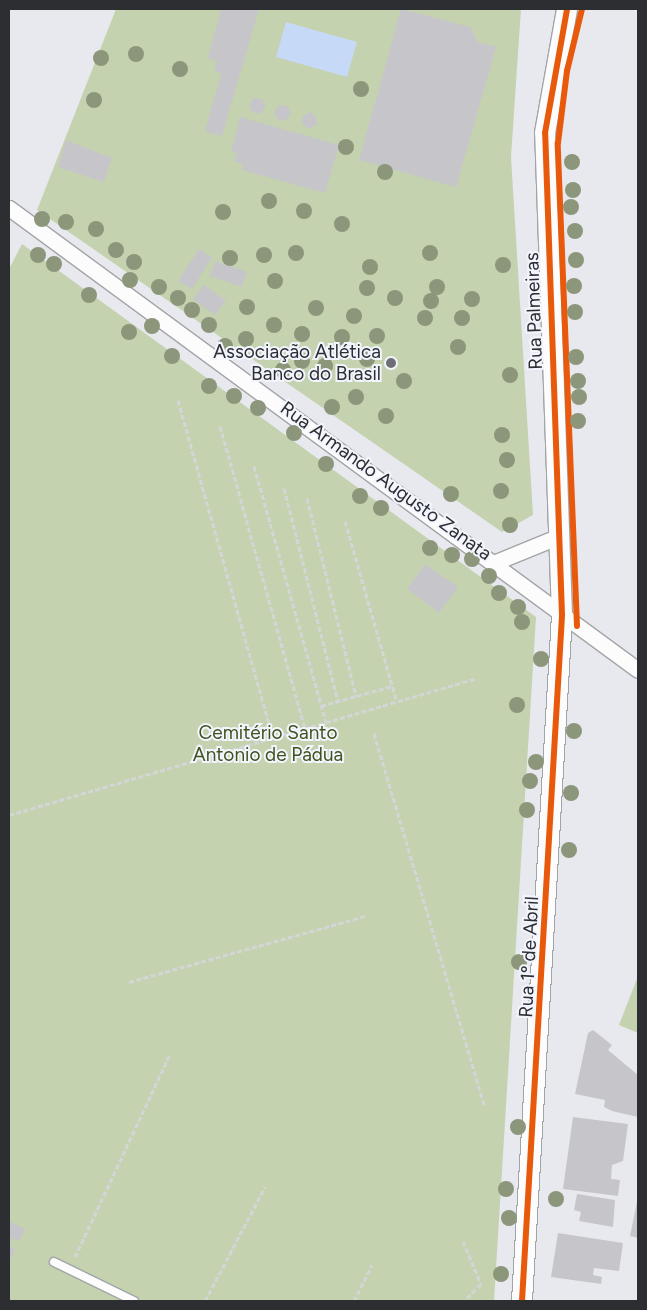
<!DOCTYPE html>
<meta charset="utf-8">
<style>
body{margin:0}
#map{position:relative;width:647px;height:1310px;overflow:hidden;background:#e8e9ee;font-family:Figtree,sans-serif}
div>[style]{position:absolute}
.green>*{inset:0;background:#c4d2af}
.water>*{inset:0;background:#c6d9f6}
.building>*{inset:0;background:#c6c6ca}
.path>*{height:3px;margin-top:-1.5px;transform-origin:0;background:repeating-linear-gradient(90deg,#d4d5d6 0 5px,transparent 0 7.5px)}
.roads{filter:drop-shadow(1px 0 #a3a4a7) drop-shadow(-1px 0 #a3a4a7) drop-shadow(0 1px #a3a4a7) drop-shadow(0 -1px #a3a4a7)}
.service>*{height:8px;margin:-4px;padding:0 4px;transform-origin:4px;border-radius:4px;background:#fcfcfc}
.minor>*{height:15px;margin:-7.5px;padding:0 7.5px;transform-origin:7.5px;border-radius:7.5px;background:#fcfcfc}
.tertiary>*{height:20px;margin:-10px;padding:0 10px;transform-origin:10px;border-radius:10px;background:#fcfcfc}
.cycleway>*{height:6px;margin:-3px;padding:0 3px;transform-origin:3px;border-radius:3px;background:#e8590c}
.trees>*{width:16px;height:16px;margin:-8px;border-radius:50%;background:#8c967b}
.dots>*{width:14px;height:14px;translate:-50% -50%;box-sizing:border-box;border:2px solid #f2f5fe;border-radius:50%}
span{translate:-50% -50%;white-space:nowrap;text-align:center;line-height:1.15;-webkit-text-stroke:4px #f2f5fe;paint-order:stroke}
.street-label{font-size:19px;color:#2d2e32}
.poi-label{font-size:19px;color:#2d2e32}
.right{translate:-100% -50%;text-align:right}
.park-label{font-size:19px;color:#41531d}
.frame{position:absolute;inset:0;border:10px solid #2d2e32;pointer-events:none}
</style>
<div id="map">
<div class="green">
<div style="clip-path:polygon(116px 9px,521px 9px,511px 157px,533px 515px,502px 532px,37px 210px)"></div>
<div style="clip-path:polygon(22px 244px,536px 617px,494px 1301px,9px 1301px,9px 269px)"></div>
<div style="clip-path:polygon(638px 976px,638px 1033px,619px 1025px)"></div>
</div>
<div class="water">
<div style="clip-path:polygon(286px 22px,357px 42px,347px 77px,276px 57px)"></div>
</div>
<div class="building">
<div style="clip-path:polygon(221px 9px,259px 9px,222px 136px,205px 131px,221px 73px,214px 71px,217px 61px,208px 58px)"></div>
<div style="clip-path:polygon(401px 9px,470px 27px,478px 42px,496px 47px,456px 187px,359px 160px)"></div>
<div style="clip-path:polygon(254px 98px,262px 99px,266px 106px,260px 114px,252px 112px,249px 105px)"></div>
<div style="clip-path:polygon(279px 105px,287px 106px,291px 113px,285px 121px,277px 119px,274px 112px)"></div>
<div style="clip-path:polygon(310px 112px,316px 116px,317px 124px,309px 129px,302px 124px,303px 116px)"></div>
<div style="clip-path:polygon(240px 117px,339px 145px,325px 193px,242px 170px,243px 164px,234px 161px,237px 153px,231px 151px)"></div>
<div style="clip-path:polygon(66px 140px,112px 158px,104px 182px,58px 167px)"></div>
<div style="clip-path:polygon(199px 249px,212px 257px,192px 289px,178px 281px)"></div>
<div style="clip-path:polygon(215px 261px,247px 272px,242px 287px,210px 276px)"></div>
<div style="clip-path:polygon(204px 285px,226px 301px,215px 315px,193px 299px)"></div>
<div style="clip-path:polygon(425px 564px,458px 587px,439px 613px,407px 589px)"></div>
<div style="clip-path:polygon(593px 1030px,612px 1045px,608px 1050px,638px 1075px,638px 1117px,612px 1111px,604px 1107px,605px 1100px,575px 1094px,588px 1033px)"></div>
<div style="clip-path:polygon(573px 1117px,628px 1124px,623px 1161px,612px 1165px,611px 1179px,620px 1180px,618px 1196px,563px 1189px)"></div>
<div style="clip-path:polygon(577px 1194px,615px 1200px,613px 1227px,579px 1221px,581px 1212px,574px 1210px)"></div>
<div style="clip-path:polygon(638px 1197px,638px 1238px,630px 1236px)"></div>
<div style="clip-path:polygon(9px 1221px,25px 1229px,19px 1241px,13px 1238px,9px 1246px,15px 1249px,9px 1264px)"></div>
<div style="clip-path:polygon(558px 1233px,623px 1243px,619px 1271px,594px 1268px,593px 1275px,602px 1277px,601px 1284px,551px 1277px)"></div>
</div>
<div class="path">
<div style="left:178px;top:400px;width:352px;rotate:74.3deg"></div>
<div style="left:220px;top:426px;width:315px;rotate:74.3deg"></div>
<div style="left:254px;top:466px;width:267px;rotate:74.3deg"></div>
<div style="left:284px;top:488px;width:221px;rotate:75.8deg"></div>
<div style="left:307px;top:498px;width:204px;rotate:76.1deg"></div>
<div style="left:345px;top:521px;width:188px;rotate:74deg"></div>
<div style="left:321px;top:706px;width:74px;rotate:-15.7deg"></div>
<div style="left:374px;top:733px;width:390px;rotate:73.5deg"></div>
<div style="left:9px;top:815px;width:485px;rotate:-16.3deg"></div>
<div style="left:129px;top:982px;width:246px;rotate:-15.6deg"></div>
<div style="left:463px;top:1241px;width:47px;rotate:67.3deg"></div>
<div style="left:481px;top:1284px;width:24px;rotate:135deg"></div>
<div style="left:75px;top:1257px;width:224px;rotate:-64.9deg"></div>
<div style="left:205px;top:1301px;width:129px;rotate:-62.2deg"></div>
<div style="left:354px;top:1301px;width:40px;rotate:-63.4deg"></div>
</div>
<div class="roads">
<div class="service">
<div style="left:54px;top:1262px;width:89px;rotate:26deg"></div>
</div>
<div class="minor">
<div style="left:9px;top:208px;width:780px;rotate:36.3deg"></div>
<div style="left:496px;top:562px;width:66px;rotate:-22.3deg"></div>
</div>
<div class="tertiary">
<div style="left:522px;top:1301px;width:687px;rotate:-86.66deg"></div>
<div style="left:562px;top:615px;width:482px;rotate:-92deg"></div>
<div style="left:545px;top:133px;width:126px;rotate:-79.9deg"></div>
</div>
</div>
<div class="cycleway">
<div style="left:577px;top:626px;width:483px;rotate:-92.3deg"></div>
<div style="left:558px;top:143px;width:73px;rotate:-82.9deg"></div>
<div style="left:567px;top:71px;width:64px;rotate:-76.4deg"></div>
<div style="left:522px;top:1301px;width:687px;rotate:-86.66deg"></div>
<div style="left:562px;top:615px;width:482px;rotate:-92deg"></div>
<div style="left:545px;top:133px;width:126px;rotate:-79.9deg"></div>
</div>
<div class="trees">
<div style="left:136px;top:54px"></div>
<div style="left:101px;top:58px"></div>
<div style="left:180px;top:69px"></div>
<div style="left:361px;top:89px"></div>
<div style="left:94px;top:100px"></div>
<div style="left:346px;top:147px"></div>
<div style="left:572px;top:162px"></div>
<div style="left:385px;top:172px"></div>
<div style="left:573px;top:190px"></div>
<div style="left:269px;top:201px"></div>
<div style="left:571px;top:207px"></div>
<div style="left:304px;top:211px"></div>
<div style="left:223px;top:212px"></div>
<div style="left:42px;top:219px"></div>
<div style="left:66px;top:222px"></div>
<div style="left:342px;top:224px"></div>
<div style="left:96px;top:229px"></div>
<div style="left:575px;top:231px"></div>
<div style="left:116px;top:250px"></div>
<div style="left:296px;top:253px"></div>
<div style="left:430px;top:253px"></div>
<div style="left:38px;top:255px"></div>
<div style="left:264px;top:255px"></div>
<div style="left:230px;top:258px"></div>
<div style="left:576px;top:260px"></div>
<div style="left:134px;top:262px"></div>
<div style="left:54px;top:264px"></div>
<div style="left:503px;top:265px"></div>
<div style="left:370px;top:267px"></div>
<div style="left:130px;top:280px"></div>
<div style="left:275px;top:281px"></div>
<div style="left:574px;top:286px"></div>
<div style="left:159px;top:287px"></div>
<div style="left:437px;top:287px"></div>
<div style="left:367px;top:288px"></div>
<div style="left:89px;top:295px"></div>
<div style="left:178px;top:298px"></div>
<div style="left:395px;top:298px"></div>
<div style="left:472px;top:299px"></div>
<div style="left:431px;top:301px"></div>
<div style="left:247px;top:307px"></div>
<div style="left:316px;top:308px"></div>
<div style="left:192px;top:310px"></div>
<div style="left:575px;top:312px"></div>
<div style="left:354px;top:316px"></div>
<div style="left:425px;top:318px"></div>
<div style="left:462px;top:318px"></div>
<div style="left:209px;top:325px"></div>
<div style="left:274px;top:325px"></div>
<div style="left:152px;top:326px"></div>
<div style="left:129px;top:332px"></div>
<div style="left:302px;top:334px"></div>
<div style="left:377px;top:336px"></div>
<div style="left:342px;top:337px"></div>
<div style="left:246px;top:339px"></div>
<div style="left:225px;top:346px"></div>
<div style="left:458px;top:347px"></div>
<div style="left:172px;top:356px"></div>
<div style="left:576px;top:357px"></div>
<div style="left:367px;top:359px"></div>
<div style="left:302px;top:361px"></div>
<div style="left:325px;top:366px"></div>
<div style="left:283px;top:370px"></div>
<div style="left:510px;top:375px"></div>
<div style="left:404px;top:381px"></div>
<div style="left:578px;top:381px"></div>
<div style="left:209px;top:386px"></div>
<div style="left:234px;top:396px"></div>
<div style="left:356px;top:397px"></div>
<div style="left:579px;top:397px"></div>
<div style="left:332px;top:407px"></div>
<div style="left:258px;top:408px"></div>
<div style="left:386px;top:416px"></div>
<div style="left:578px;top:421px"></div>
<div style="left:294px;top:433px"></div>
<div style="left:502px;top:435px"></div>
<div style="left:507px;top:460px"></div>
<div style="left:326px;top:464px"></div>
<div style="left:501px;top:491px"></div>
<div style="left:451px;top:494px"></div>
<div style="left:360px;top:496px"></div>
<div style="left:381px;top:508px"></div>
<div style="left:510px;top:525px"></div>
<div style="left:430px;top:548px"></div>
<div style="left:452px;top:555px"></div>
<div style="left:472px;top:559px"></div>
<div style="left:489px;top:576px"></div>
<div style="left:499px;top:593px"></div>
<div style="left:518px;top:607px"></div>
<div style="left:522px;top:622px"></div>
<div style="left:541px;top:659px"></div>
<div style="left:517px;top:705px"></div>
<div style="left:574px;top:731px"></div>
<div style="left:536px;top:762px"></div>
<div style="left:530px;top:781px"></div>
<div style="left:571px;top:793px"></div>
<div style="left:527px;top:810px"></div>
<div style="left:569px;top:850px"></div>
<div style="left:519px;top:962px"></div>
<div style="left:518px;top:1127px"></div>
<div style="left:506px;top:1189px"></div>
<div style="left:556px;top:1199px"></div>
<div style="left:509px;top:1218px"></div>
<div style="left:501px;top:1274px"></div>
</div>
<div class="dots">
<div style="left:391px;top:363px;background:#6e6f74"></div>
</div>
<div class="street-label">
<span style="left:534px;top:311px;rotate:-92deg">Rua Palmeiras</span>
<span style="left:386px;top:481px;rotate:36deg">Rua Armando Augusto Zanata</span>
<span style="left:529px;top:957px;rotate:-87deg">Rua 1º de Abril</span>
</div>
<div class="poi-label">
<span class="right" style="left:381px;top:363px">Associação Atlética<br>Banco do Brasil</span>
</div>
<div class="park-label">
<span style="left:268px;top:744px">Cemitério Santo<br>Antonio de Pádua</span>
</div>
<div class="frame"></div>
</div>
